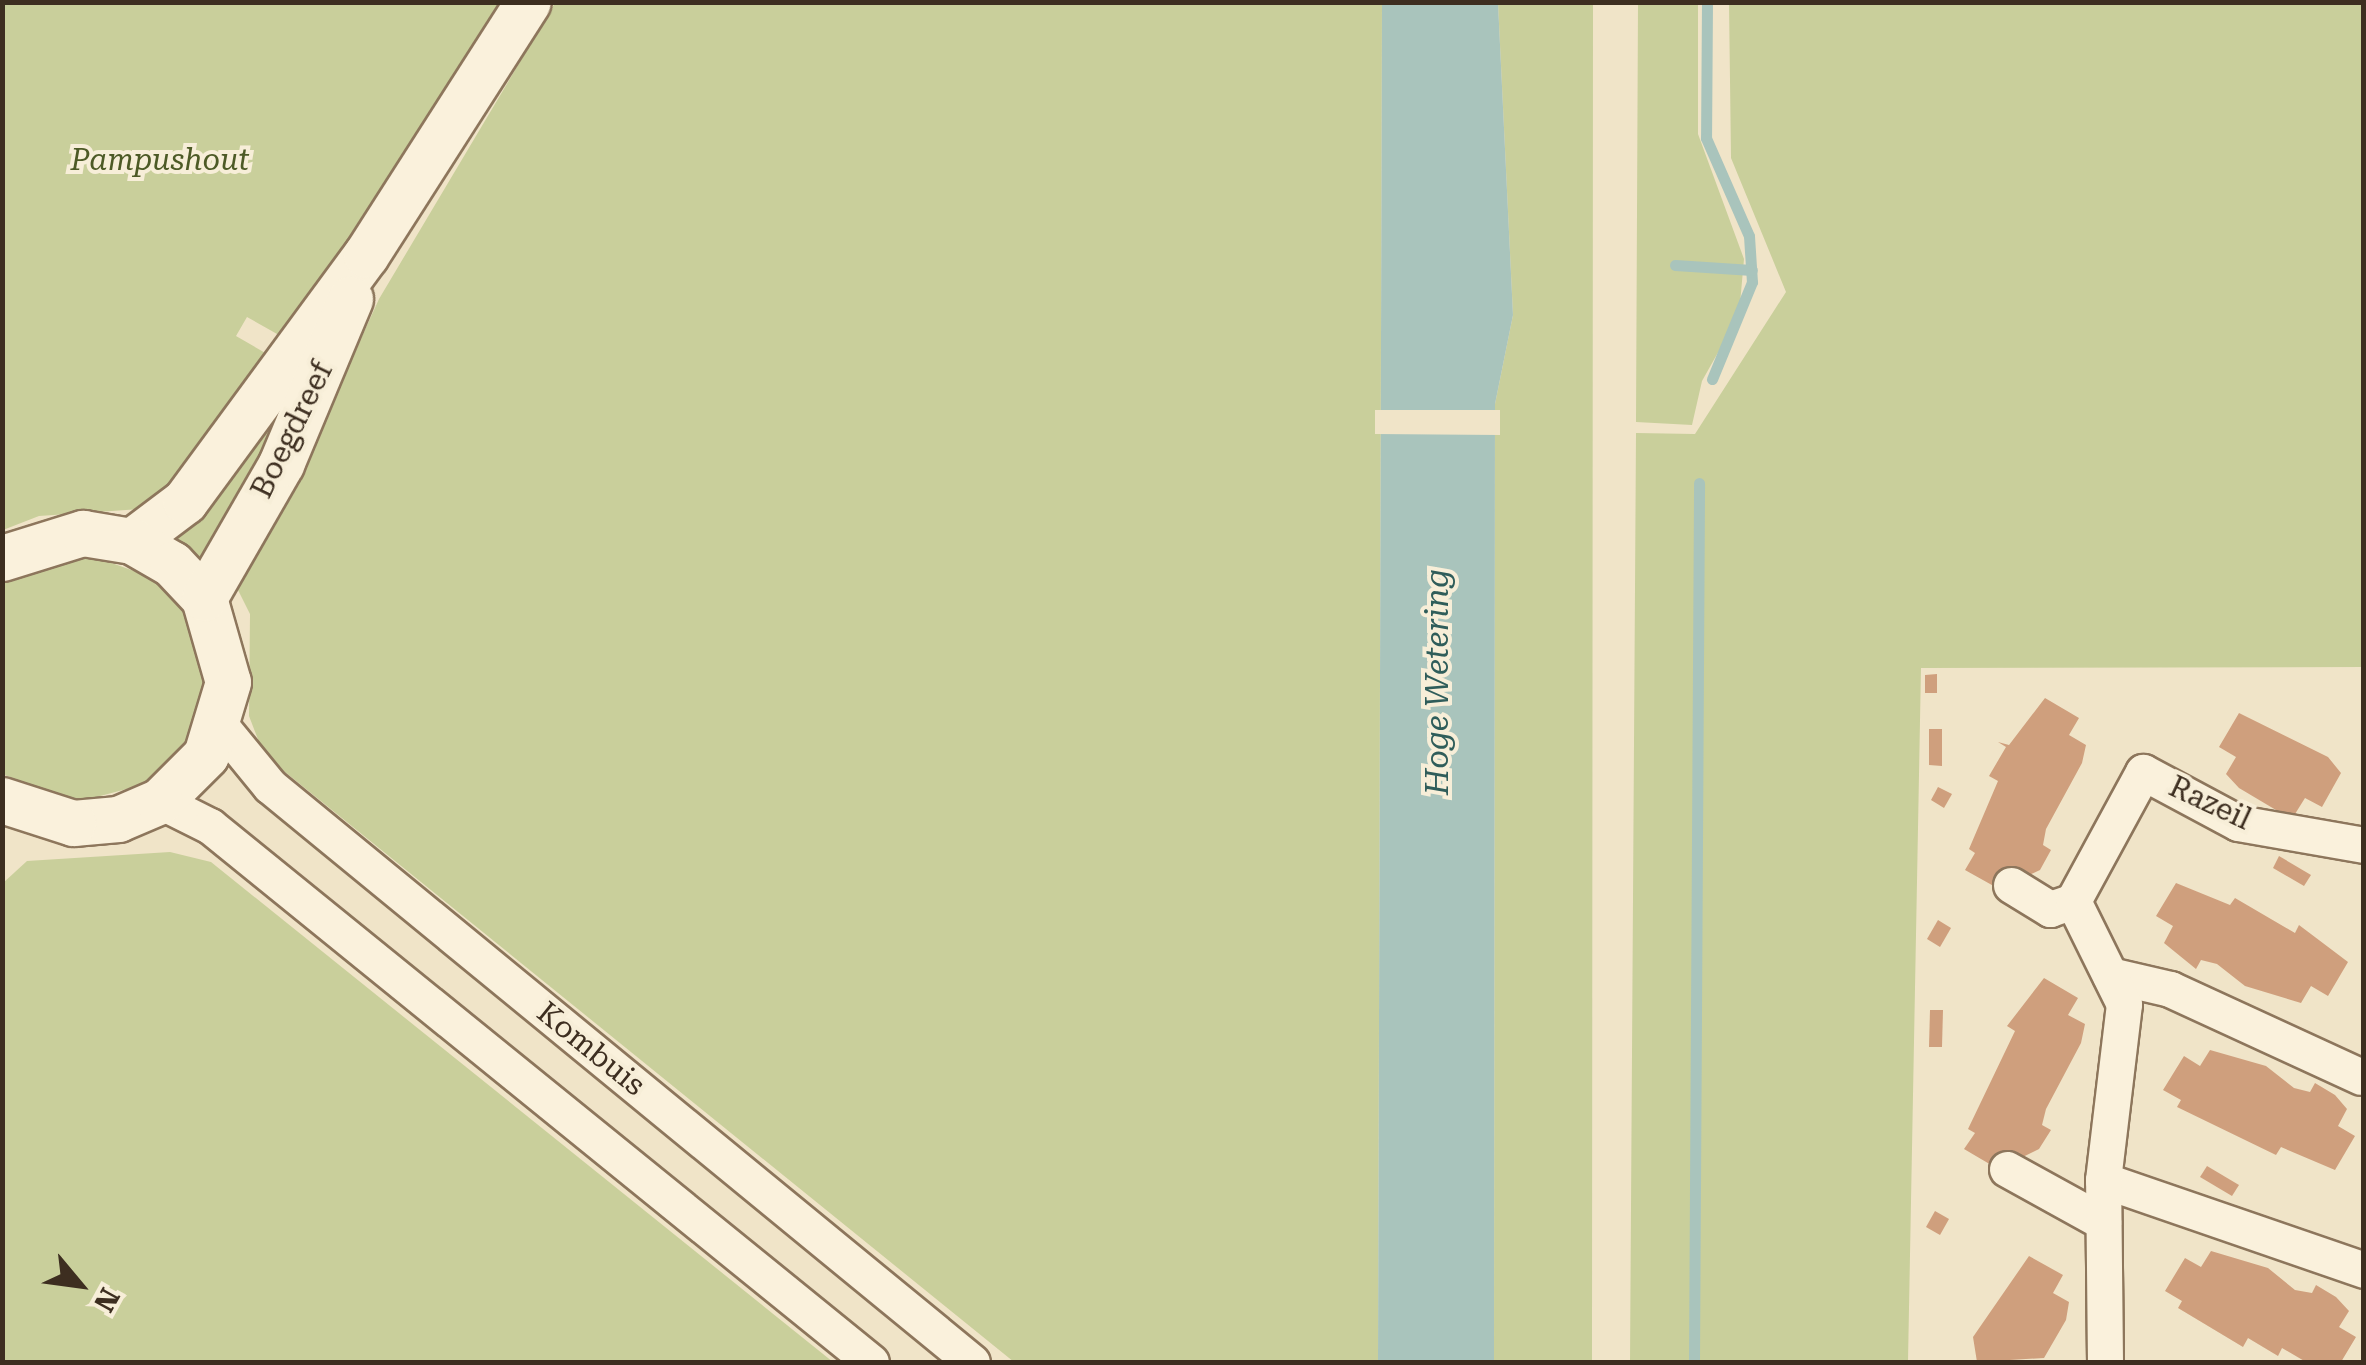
<!DOCTYPE html>
<style>
body{margin:0}
#map{position:relative;width:2366px;height:1365px;overflow:hidden;background:#f0e4c8;font-family:"Roboto Serif",serif}
div>[style]{position:absolute}
.green>*{inset:0;background:#c9cf9b}
.water>*{inset:0;background:#a9c4bc}
.pier>*{inset:0;background:#f0e4c8}
.stream>*{height:11px;margin:-5.5px;padding:0 5.5px;transform-origin:5.5px;border-radius:5.5px;background:#a9c4bc}
.building>*{inset:0;background:#cf9f7d}
.roads{filter:drop-shadow(2px 0 #8d765c) drop-shadow(-2px 0 #8d765c) drop-shadow(0 2px #8d765c) drop-shadow(0 -2px #8d765c)}
.minor>*{height:35px;margin:-17.5px;padding:0 17.5px;transform-origin:17.5px;border-radius:17.5px;background:#faf1dc}
.tertiary>*{height:45px;margin:-22.5px;padding:0 22.5px;transform-origin:22.5px;border-radius:22.5px;background:#faf1dc}
span{translate:-50% -50%;white-space:nowrap;text-align:center;line-height:1.15;-webkit-text-stroke:8px #f7eed8;paint-order:stroke}
.park-label{font-size:30px;color:#4d5a26;font-style:italic}
.street-label{font-size:30px;color:#3d2e20}
.water-label{font-size:32px;color:#2f5d5a;font-style:italic}
.frame{position:absolute;inset:0;border:5px solid #3d2e20;pointer-events:none}
.north{position:absolute;left:30px;top:1235px;width:100px;height:100px;-webkit-text-stroke:8px #f7eed8;paint-order:stroke;rotate:119deg;font-size:28px;font-weight:700;line-height:40px;text-align:center;color:#3d2e20}
.north::after{content:'';display:block;margin:auto;width:35px;height:45px;background:#3d2e20;clip-path:polygon(50% 0,100% 100%,50% 72%,0 100%)}
</style>
<div id="map">
<div class="green">
<div style="clip-path:polygon(2px 3px,507px 3px,286px 339px,247px 317px,236px 336px,274px 358px,155px 508px,39px 516px,3px 530px)"></div>
<div style="clip-path:polygon(555px 3px,1382px 3px,1378px 1362px,1014px 1362px,264px 755px,249px 716px,250px 614px,234px 582px,287px 501px,379px 299px)"></div>
<div style="clip-path:polygon(1498px 3px,1593px 3px,1592px 1362px,1494px 1362px,1495px 404px,1513px 315px)"></div>
<div style="clip-path:polygon(1638px 3px,1698px 3px,1698px 134px,1744px 259px,1739px 315px,1702px 381px,1692px 425px,1636px 422px)"></div>
<div style="clip-path:polygon(1729px 3px,2363px 3px,2363px 667px,1921px 668px,1908px 1362px,1630px 1362px,1636px 433px,1695px 434px,1786px 292px,1731px 158px)"></div>
<div style="clip-path:polygon(310px 384px,200px 560px,173px 539px,252px 434px)"></div>
<div style="clip-path:polygon(83px 553px,160px 580px,186px 609px,207px 681px,189px 744px,149px 783px,74px 803px,3px 774px,3px 583px,41px 560px)"></div>
<div style="clip-path:polygon(170px 852px,211px 862px,833px 1362px,3px 1362px,3px 883px,27px 861px)"></div>
</div>
<div class="water">
<div style="clip-path:polygon(1382px 3px,1498px 3px,1513px 315px,1495px 404px,1494px 1362px,1378px 1362px)"></div>
</div>
<div class="pier">
<div style="clip-path:polygon(1375px 410px,1500px 410px,1500px 435px,1375px 434px)"></div>
</div>
<div class="stream">
<div style="left:1707px;top:2px;width:136px;rotate:90.4deg"></div>
<div style="left:1706px;top:138px;width:107px;rotate:66.3deg"></div>
<div style="left:1749px;top:236px;width:46px;rotate:86.3deg"></div>
<div style="left:1752px;top:282px;width:105px;rotate:112.4deg"></div>
<div style="left:1675px;top:265px;width:77px;rotate:3.7deg"></div>
<div style="left:1694px;top:1362px;width:879px;rotate:-89.67deg"></div>
</div>
<div class="building">
<div style="clip-path:polygon(1937px 674px,1937px 693px,1925px 693px,1925px 675px)"></div>
<div style="clip-path:polygon(2045px 698px,2079px 718px,2069px 735px,2086px 745px,2082px 763px,2046px 829px,2043px 845px,2051px 850px,2040px 870px,1999px 889px,1965px 870px,1975px 853px,1969px 849px,1998px 781px,1989px 776px,2006px 747px,1998px 742px,2009px 745px)"></div>
<div style="clip-path:polygon(2239px 713px,2328px 757px,2341px 773px,2322px 807px,2305px 798px,2295px 814px,2276px 810px,2239px 788px,2226px 774px,2236px 757px,2219px 747px)"></div>
<div style="clip-path:polygon(1929px 729px,1942px 729px,1942px 766px,1929px 765px)"></div>
<div style="clip-path:polygon(1938px 787px,1952px 794px,1944px 808px,1931px 800px)"></div>
<div style="clip-path:polygon(2279px 856px,2311px 875px,2304px 886px,2273px 868px)"></div>
<div style="clip-path:polygon(2176px 883px,2230px 905px,2235px 898px,2295px 933px,2299px 925px,2348px 962px,2328px 996px,2311px 986px,2301px 1003px,2245px 986px,2217px 964px,2201px 960px,2196px 969px,2164px 943px,2173px 926px,2156px 916px)"></div>
<div style="clip-path:polygon(1938px 920px,1951px 928px,1940px 947px,1927px 939px)"></div>
<div style="clip-path:polygon(2044px 978px,2078px 998px,2068px 1015px,2085px 1024px,2081px 1043px,2046px 1109px,2042px 1125px,2051px 1130px,2039px 1149px,1998px 1169px,1964px 1149px,1975px 1133px,1968px 1129px,2015px 1031px,2007px 1026px)"></div>
<div style="clip-path:polygon(1930px 1010px,1943px 1010px,1942px 1047px,1929px 1047px)"></div>
<div style="clip-path:polygon(2210px 1050px,2266px 1066px,2294px 1088px,2310px 1092px,2315px 1083px,2335px 1095px,2347px 1109px,2338px 1126px,2355px 1136px,2335px 1170px,2281px 1147px,2276px 1155px,2177px 1107px,2181px 1100px,2163px 1090px,2184px 1056px,2200px 1066px)"></div>
<div style="clip-path:polygon(2207px 1166px,2239px 1185px,2232px 1196px,2200px 1177px)"></div>
<div style="clip-path:polygon(1935px 1211px,1949px 1219px,1940px 1235px,1926px 1227px)"></div>
<div style="clip-path:polygon(2211px 1251px,2268px 1268px,2295px 1290px,2312px 1293px,2316px 1285px,2336px 1297px,2349px 1311px,2339px 1327px,2356px 1337px,2341px 1362px,2306px 1362px,2282px 1348px,2278px 1356px,2248px 1338px,2243px 1347px,2178px 1308px,2182px 1301px,2165px 1291px,2185px 1258px,2201px 1267px)"></div>
<div style="clip-path:polygon(2029px 1256px,2063px 1275px,2053px 1293px,2069px 1302px,2066px 1320px,2044px 1358px,1977px 1362px,1973px 1337px)"></div>
</div>
<div class="roads">
<div class="minor">
<div style="left:220px;top:725px;width:79px;rotate:50.7deg"></div>
<div style="left:270px;top:786px;width:908px;rotate:39.37deg"></div>
<div style="left:160px;top:801px;width:56px;rotate:26.6deg"></div>
<div style="left:210px;top:826px;width:851px;rotate:39.04deg"></div>
<div style="left:2011px;top:885px;width:46px;rotate:31.6deg"></div>
<div style="left:2050px;top:909px;width:24px;rotate:-19deg"></div>
<div style="left:2110px;top:975px;width:62px;rotate:13.1deg"></div>
<div style="left:2170px;top:989px;width:210px;rotate:24.7deg"></div>
<div style="left:2007px;top:1169px;width:110px;rotate:28.9deg"></div>
<div style="left:2103px;top:1180px;width:276px;rotate:19deg"></div>
<div style="left:2105px;top:1362px;width:182px;rotate:-90.6deg"></div>
<div style="left:2103px;top:1180px;width:177px;rotate:-83.2deg"></div>
<div style="left:2124px;top:1004px;width:115px;rotate:-116.3deg"></div>
<div style="left:2073px;top:901px;width:147px;rotate:-61.5deg"></div>
<div style="left:2143px;top:772px;width:108px;rotate:28.2deg"></div>
<div style="left:2238px;top:823px;width:128px;rotate:9.9deg"></div>
</div>
<div class="tertiary">
<div style="left:132px;top:541px;width:66px;rotate:-37deg"></div>
<div style="left:185px;top:501px;width:305px;rotate:-53.7deg"></div>
<div style="left:366px;top:255px;width:300px;rotate:-57.4deg"></div>
<div style="left:2px;top:558px;width:85px;rotate:-17.2deg"></div>
<div style="left:83px;top:533px;width:50px;rotate:9.3deg"></div>
<div style="left:132px;top:541px;width:46px;rotate:29.9deg"></div>
<div style="left:172px;top:564px;width:47px;rotate:46.7deg"></div>
<div style="left:204px;top:598px;width:87px;rotate:74.1deg"></div>
<div style="left:228px;top:682px;width:76px;rotate:106.8deg"></div>
<div style="left:206px;top:755px;width:65px;rotate:135deg"></div>
<div style="left:160px;top:801px;width:46px;rotate:156.8deg"></div>
<div style="left:118px;top:819px;width:45px;rotate:174.9deg"></div>
<div style="left:73px;top:823px;width:75px;rotate:-162.1deg"></div>
<div style="left:204px;top:598px;width:155px;rotate:-60.1deg"></div>
<div style="left:281px;top:464px;width:179px;rotate:-67.3deg"></div>
</div>
</div>
<div class="park-label">
<span style="left:160px;top:160px">Pampushout</span>
</div>
<div class="street-label">
<span style="left:292px;top:430px;rotate:-64deg">Boegdreef</span>
<span style="left:2210px;top:803px;rotate:25deg">Razeil</span>
<span style="left:591px;top:1049px;rotate:39deg">Kombuis</span>
</div>
<div class="water-label">
<span style="left:1437px;top:682px;rotate:-90deg">Hoge Wetering</span>
</div>
<div class="frame"></div>
<div class="north">N</div>
</div>
